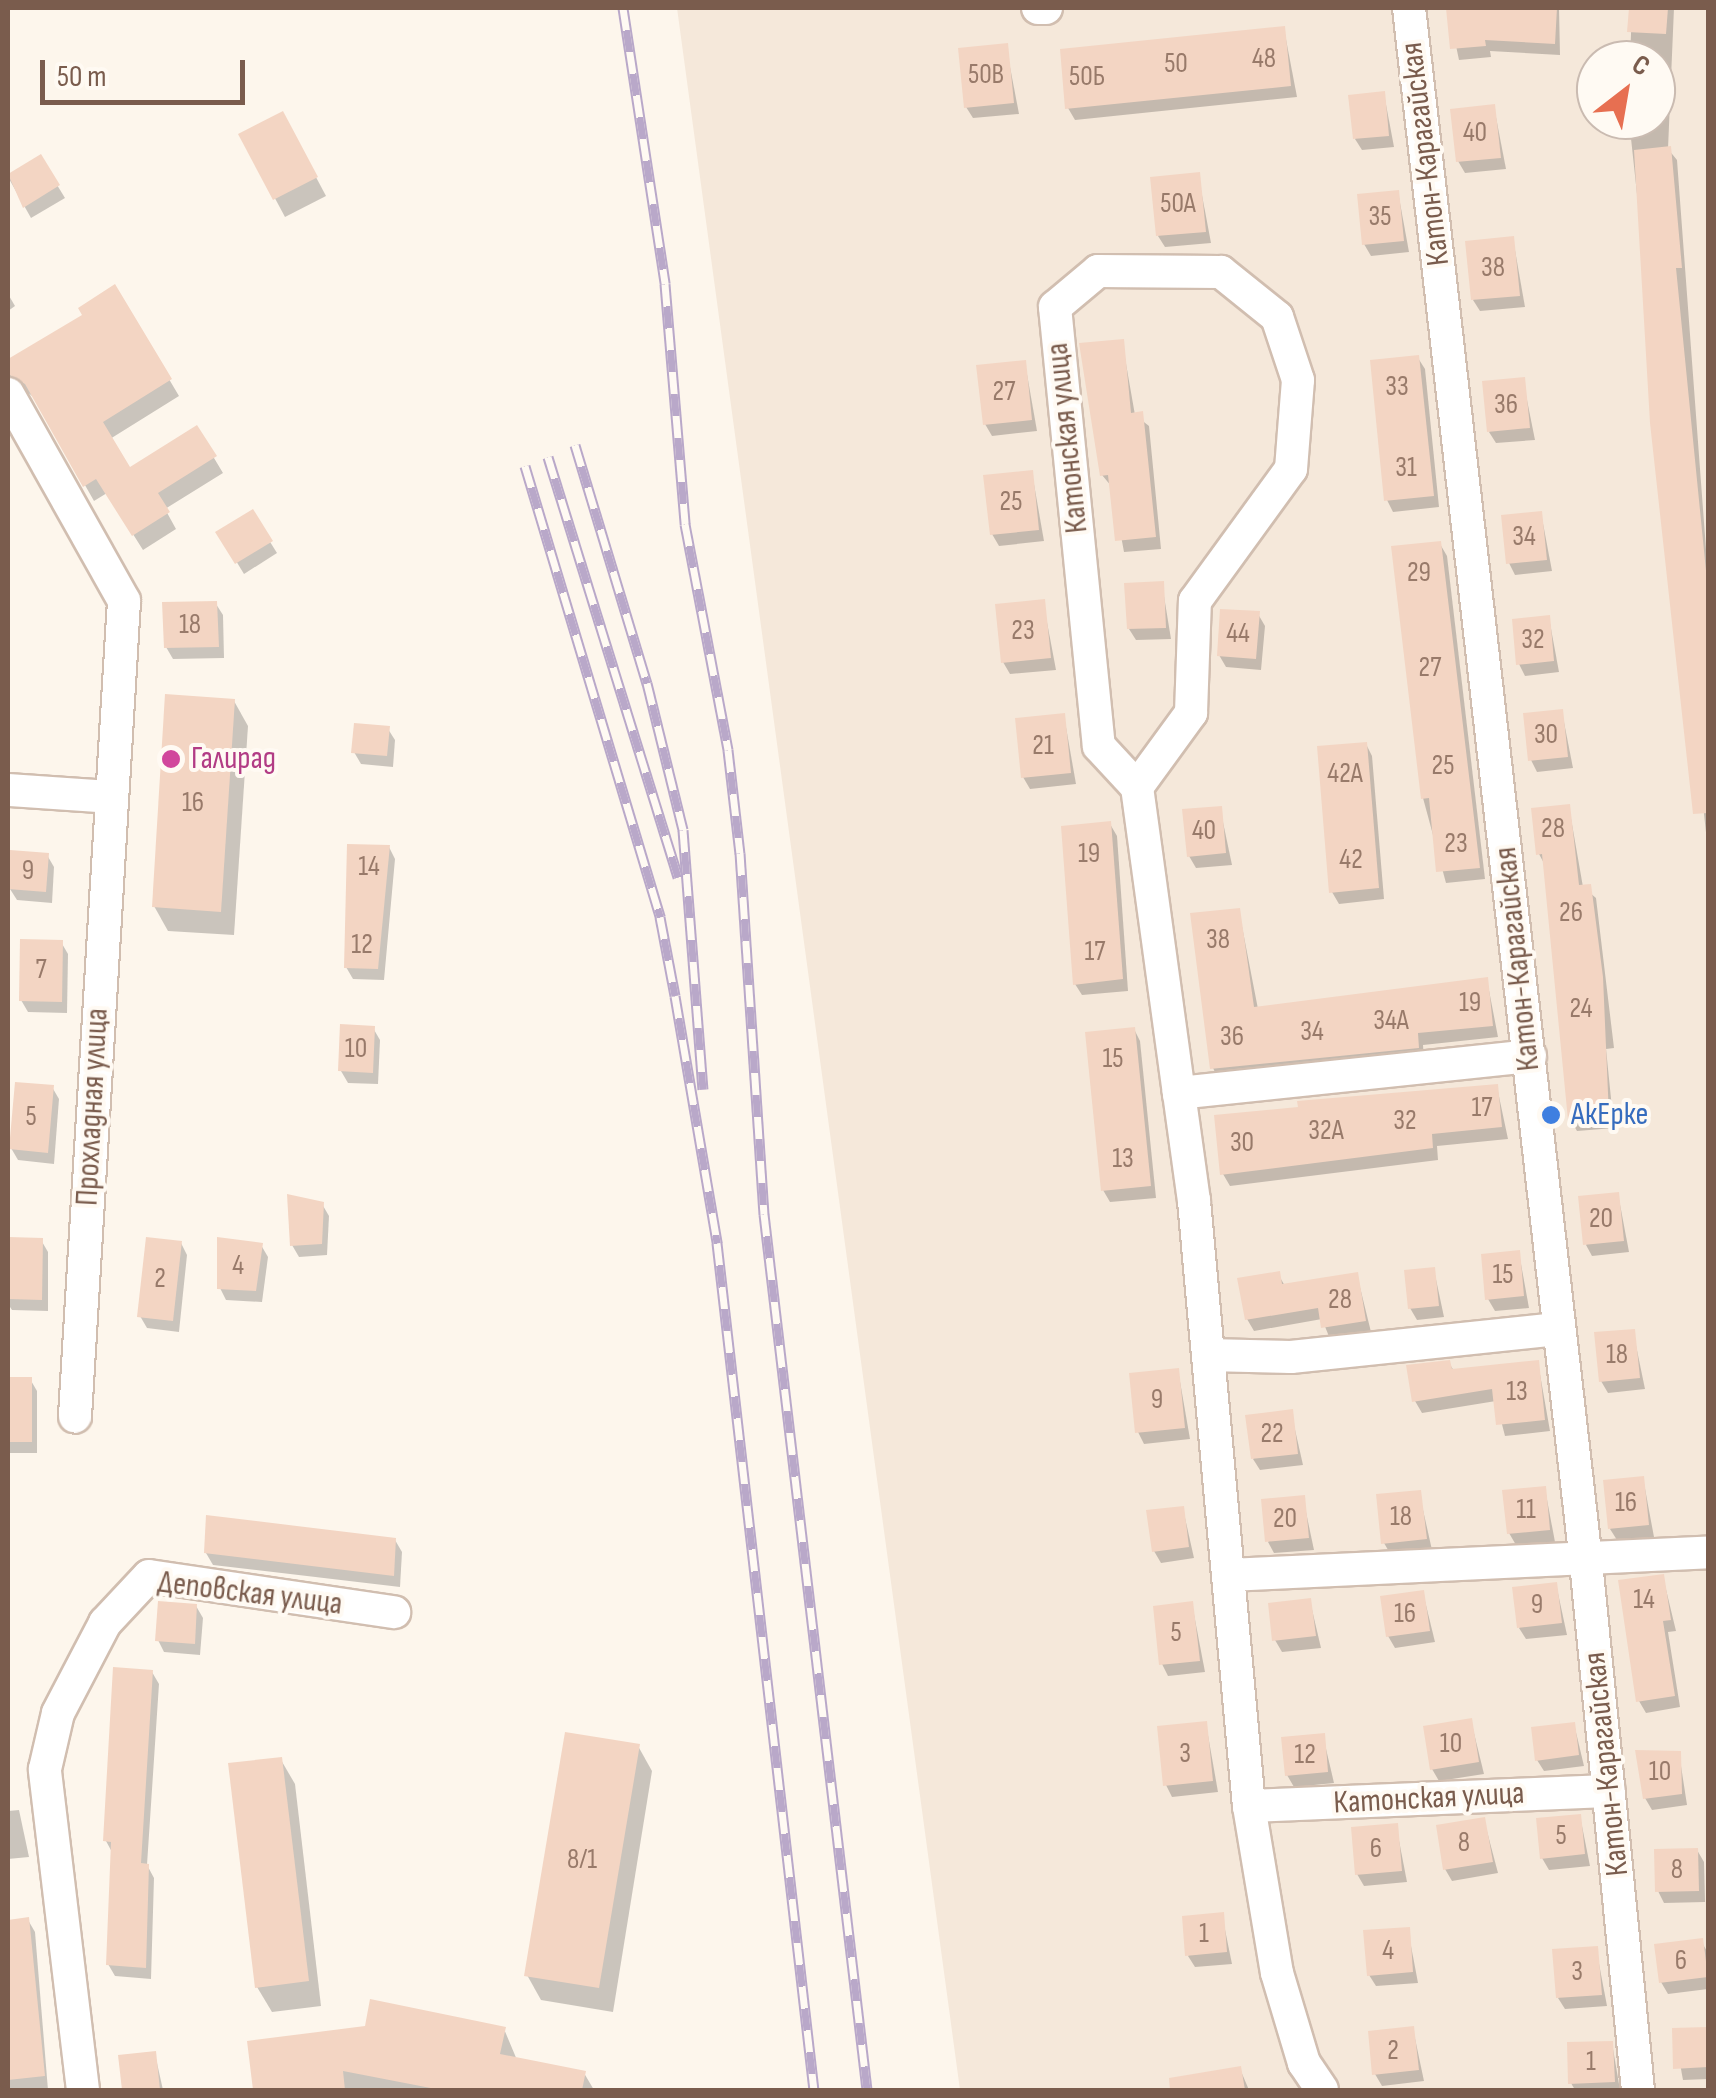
<!DOCTYPE html>
<meta charset="utf-8">
<style>
body{margin:0}
#map{position:relative;width:1716px;height:2098px;overflow:hidden;background:#fdf6ec;font-family:"Sofia Sans Condensed",sans-serif}
div>[style]{position:absolute}
.residential>*{inset:0;background:#f5e8da}
.shadow>*{inset:0;background:#0003}
.building>*{inset:0;background:#f3d5c3}
.roads{filter:drop-shadow(2px 0 #d1beb0) drop-shadow(-2px 0 #d1beb0) drop-shadow(0 2px #d1beb0) drop-shadow(0 -2px #d1beb0)}
.street>*{height:32px;margin:-16px;padding:0 16px;transform-origin:16px;border-radius:16px;background:#fff}
.rail>*{height:11px;margin-top:-5.5px;transform-origin:0;background:repeating-linear-gradient(90deg,#fffaf3 0 22px,#b9a8c9 0 44px);box-sizing:border-box;border-block:2px solid #b9a8c9}
.dots>*{width:28px;height:28px;translate:-50% -50%;box-sizing:border-box;border:5px solid #fffaf3;border-radius:50%}
span{translate:-50% -50%;white-space:nowrap;text-align:center;line-height:1.15;-webkit-text-stroke:8px #fffaf3;paint-order:stroke}
.number-label{font-size:28px;color:#987a6a}
.number-label span{-webkit-text-stroke-width:0}
.street-label{font-size:32px;color:#7a5c4d}
.hotel-label{font-size:32px;color:#b23c85}
.left{translate:0 -50%;text-align:left}
.shop-label{font-size:32px;color:#366cbe}
.frame{position:absolute;inset:0;border:10px solid #7a5c4d;pointer-events:none}
.north{position:absolute;left:1576px;top:40px;width:100px;height:100px;box-sizing:border-box;background:#fffaf3;border:2px solid #cabbb1;border-radius:50%;rotate:31deg;font-size:28px;font-weight:700;line-height:40px;text-align:center;color:#7a5c4d}
.north::after{content:'';display:block;margin:auto;width:35px;height:45px;background:#e76f51;clip-path:polygon(50% 0,100% 100%,50% 72%,0 100%)}
.scale{position:absolute;left:40px;top:60px;width:205px;height:45px;box-sizing:border-box;border:5px solid #7a5c4d;border-top:0;padding-left:12px;font-size:30px;line-height:35px;white-space:nowrap;color:#7a5c4d;-webkit-text-stroke:8px #fffaf3;paint-order:stroke}
</style>
<div id="map">
<div class="residential">
<div style="clip-path:polygon(evenodd,677px 8px,1708px 8px,1708px 2090px,960px 2090px,677px 8px,1596px 60px,1656px 60px,1656px 120px,1596px 120px,1596px 60px)"></div>
</div>
<div class="shadow">
<div style="clip-path:polygon(1448px 8px,1559px 8px,1560px 55px,1490px 51px,1491px 57px,1459px 60px)"></div>
<div style="clip-path:polygon(1632px 8px,1674px 8px,1668px 149px,1677px 160px,1708px 576px,1708px 851px,1629px 120px,1656px 120px,1656px 60px,1630px 60px)"></div>
<div style="clip-path:polygon(1284px 29px,1297px 97px,1075px 120px,1068px 108px)"></div>
<div style="clip-path:polygon(1006px 46px,1019px 114px,973px 118px,966px 107px)"></div>
<div style="clip-path:polygon(1384px 94px,1394px 147px,1362px 150px,1355px 139px)"></div>
<div style="clip-path:polygon(1494px 107px,1506px 169px,1465px 173px,1458px 161px)"></div>
<div style="clip-path:polygon(292px 132px,326px 196px,285px 217px,241px 135px)"></div>
<div style="clip-path:polygon(40px 157px,65px 198px,31px 218px,8px 177px)"></div>
<div style="clip-path:polygon(1198px 174px,1211px 243px,1165px 247px,1158px 236px)"></div>
<div style="clip-path:polygon(1398px 192px,1409px 252px,1371px 256px,1364px 244px)"></div>
<div style="clip-path:polygon(1513px 239px,1525px 307px,1480px 311px,1473px 300px)"></div>
<div style="clip-path:polygon(115px 288px,179px 396px,110px 439px,129px 470px,196px 428px,223px 473px,165px 509px,176px 529px,143px 550px,107px 493px,94px 501px,36px 399px,8px 377px,8px 362px,85px 316px)"></div>
<div style="clip-path:polygon(8px 294px,15px 306px,8px 311px)"></div>
<div style="clip-path:polygon(1122px 341px,1135px 415px,1149px 426px,1161px 549px,1124px 552px,1112px 487px,1102px 475px)"></div>
<div style="clip-path:polygon(1418px 358px,1425px 369px,1439px 507px,1393px 512px,1387px 500px)"></div>
<div style="clip-path:polygon(1025px 363px,1037px 431px,992px 436px,985px 424px)"></div>
<div style="clip-path:polygon(1523px 380px,1535px 440px,1496px 443px,1489px 432px)"></div>
<div style="clip-path:polygon(1032px 473px,1044px 541px,999px 546px,992px 534px)"></div>
<div style="clip-path:polygon(252px 513px,277px 553px,244px 574px,219px 533px)"></div>
<div style="clip-path:polygon(1541px 513px,1552px 571px,1515px 575px,1509px 563px)"></div>
<div style="clip-path:polygon(1440px 544px,1447px 556px,1485px 879px,1446px 883px,1423px 798px)"></div>
<div style="clip-path:polygon(1162px 584px,1171px 639px,1136px 640px,1129px 629px)"></div>
<div style="clip-path:polygon(1043px 601px,1056px 670px,1010px 674px,1003px 662px)"></div>
<div style="clip-path:polygon(216px 604px,223px 615px,224px 658px,173px 659px,166px 647px)"></div>
<div style="clip-path:polygon(1258px 614px,1265px 626px,1261px 670px,1226px 667px,1219px 655px)"></div>
<div style="clip-path:polygon(1549px 618px,1559px 672px,1525px 676px,1519px 664px)"></div>
<div style="clip-path:polygon(234px 701px,248px 726px,234px 935px,168px 931px,154px 906px)"></div>
<div style="clip-path:polygon(1562px 712px,1573px 768px,1537px 772px,1531px 760px)"></div>
<div style="clip-path:polygon(1064px 716px,1076px 784px,1030px 789px,1023px 777px)"></div>
<div style="clip-path:polygon(388px 729px,395px 740px,393px 767px,361px 764px,354px 752px)"></div>
<div style="clip-path:polygon(1366px 744px,1372px 756px,1384px 899px,1339px 904px,1332px 892px)"></div>
<div style="clip-path:polygon(1569px 807px,1583px 887px,1596px 898px,1614px 1048px,1606px 1049px,1614px 1128px,1577px 1131px,1570px 1119px,1546px 867px,1539px 854px)"></div>
<div style="clip-path:polygon(1220px 808px,1232px 865px,1196px 868px,1189px 856px)"></div>
<div style="clip-path:polygon(1110px 824px,1117px 836px,1128px 991px,1082px 995px,1075px 984px)"></div>
<div style="clip-path:polygon(389px 847px,395px 859px,384px 980px,353px 979px,346px 967px)"></div>
<div style="clip-path:polygon(47px 855px,54px 867px,52px 903px,17px 900px,10px 889px)"></div>
<div style="clip-path:polygon(1239px 911px,1258px 1009px,1487px 980px,1498px 1037px,1423px 1045px,1424px 1059px,1219px 1080px,1213px 1068px)"></div>
<div style="clip-path:polygon(61px 942px,68px 954px,67px 1013px,28px 1012px,21px 1000px)"></div>
<div style="clip-path:polygon(373px 1028px,380px 1040px,378px 1084px,348px 1083px,341px 1071px)"></div>
<div style="clip-path:polygon(1134px 1029px,1140px 1041px,1156px 1198px,1110px 1202px,1103px 1190px)"></div>
<div style="clip-path:polygon(52px 1087px,59px 1099px,54px 1164px,18px 1160px,11px 1148px)"></div>
<div style="clip-path:polygon(1497px 1087px,1508px 1139px,1437px 1146px,1438px 1160px,1230px 1186px,1223px 1174px)"></div>
<div style="clip-path:polygon(1618px 1194px,1629px 1252px,1592px 1256px,1586px 1245px)"></div>
<div style="clip-path:polygon(322px 1204px,329px 1216px,327px 1255px,299px 1257px,292px 1245px)"></div>
<div style="clip-path:polygon(8px 1240px,41px 1240px,48px 1252px,48px 1311px,12px 1310px,8px 1304px)"></div>
<div style="clip-path:polygon(181px 1243px,187px 1255px,179px 1332px,147px 1328px,140px 1316px)"></div>
<div style="clip-path:polygon(261px 1245px,268px 1257px,262px 1302px,226px 1300px,220px 1288px)"></div>
<div style="clip-path:polygon(1519px 1253px,1529px 1308px,1495px 1311px,1488px 1299px)"></div>
<div style="clip-path:polygon(1434px 1270px,1444px 1317px,1417px 1320px,1410px 1308px)"></div>
<div style="clip-path:polygon(1278px 1274px,1285px 1286px,1357px 1275px,1371px 1332px,1330px 1339px,1322px 1319px,1254px 1331px,1247px 1319px)"></div>
<div style="clip-path:polygon(1633px 1331px,1645px 1389px,1608px 1393px,1601px 1381px)"></div>
<div style="clip-path:polygon(1449px 1363px,1454px 1371px,1538px 1363px,1550px 1431px,1505px 1436px,1496px 1401px,1422px 1413px,1415px 1401px)"></div>
<div style="clip-path:polygon(1178px 1370px,1190px 1439px,1144px 1444px,1138px 1432px)"></div>
<div style="clip-path:polygon(8px 1379px,30px 1379px,37px 1391px,37px 1453px,8px 1453px)"></div>
<div style="clip-path:polygon(1291px 1412px,1303px 1465px,1260px 1470px,1253px 1459px)"></div>
<div style="clip-path:polygon(1643px 1478px,1654px 1537px,1617px 1540px,1610px 1529px)"></div>
<div style="clip-path:polygon(1545px 1489px,1555px 1542px,1516px 1545px,1509px 1533px)"></div>
<div style="clip-path:polygon(1419px 1492px,1432px 1550px,1391px 1555px,1384px 1543px)"></div>
<div style="clip-path:polygon(1303px 1498px,1314px 1550px,1274px 1553px,1268px 1542px)"></div>
<div style="clip-path:polygon(1183px 1509px,1194px 1558px,1161px 1563px,1154px 1551px)"></div>
<div style="clip-path:polygon(395px 1540px,402px 1552px,400px 1587px,213px 1565px,206px 1553px)"></div>
<div style="clip-path:polygon(1663px 1577px,1676px 1631px,1668px 1632px,1680px 1707px,1646px 1713px,1639px 1701px)"></div>
<div style="clip-path:polygon(1556px 1584px,1567px 1635px,1526px 1639px,1519px 1628px)"></div>
<div style="clip-path:polygon(1423px 1593px,1435px 1642px,1395px 1648px,1388px 1636px)"></div>
<div style="clip-path:polygon(1310px 1601px,1321px 1648px,1282px 1652px,1275px 1640px)"></div>
<div style="clip-path:polygon(1192px 1604px,1205px 1672px,1168px 1676px,1162px 1664px)"></div>
<div style="clip-path:polygon(196px 1606px,203px 1618px,200px 1655px,164px 1652px,158px 1640px)"></div>
<div style="clip-path:polygon(152px 1672px,159px 1684px,147px 1865px,154px 1878px,151px 1979px,115px 1976px,108px 1964px,113px 1854px,106px 1841px)"></div>
<div style="clip-path:polygon(1471px 1721px,1484px 1774px,1439px 1781px,1432px 1769px)"></div>
<div style="clip-path:polygon(1206px 1724px,1218px 1792px,1172px 1797px,1166px 1785px)"></div>
<div style="clip-path:polygon(1574px 1724px,1584px 1766px,1544px 1771px,1537px 1760px)"></div>
<div style="clip-path:polygon(1323px 1736px,1334px 1783px,1294px 1787px,1287px 1775px)"></div>
<div style="clip-path:polygon(638px 1746px,652px 1771px,613px 2012px,541px 2000px,527px 1975px)"></div>
<div style="clip-path:polygon(1679px 1753px,1687px 1805px,1652px 1810px,1645px 1798px)"></div>
<div style="clip-path:polygon(281px 1760px,295px 1784px,321px 2006px,272px 2012px,257px 1987px)"></div>
<div style="clip-path:polygon(19px 1810px,29px 1857px,8px 1859px,8px 1811px)"></div>
<div style="clip-path:polygon(1580px 1816px,1590px 1866px,1549px 1870px,1542px 1858px)"></div>
<div style="clip-path:polygon(1484px 1820px,1498px 1873px,1452px 1881px,1445px 1869px)"></div>
<div style="clip-path:polygon(1396px 1825px,1407px 1882px,1364px 1886px,1357px 1874px)"></div>
<div style="clip-path:polygon(1697px 1850px,1704px 1862px,1705px 1902px,1664px 1903px,1658px 1891px)"></div>
<div style="clip-path:polygon(1222px 1915px,1232px 1964px,1195px 1967px,1188px 1956px)"></div>
<div style="clip-path:polygon(28px 1920px,35px 1932px,48px 2090px,9px 2090px,8px 1922px)"></div>
<div style="clip-path:polygon(1408px 1930px,1418px 1983px,1376px 1986px,1369px 1975px)"></div>
<div style="clip-path:polygon(1701px 1941px,1708px 1953px,1708px 1989px,1668px 1994px,1661px 1982px)"></div>
<div style="clip-path:polygon(1596px 1948px,1607px 2006px,1565px 2009px,1558px 1998px)"></div>
<div style="clip-path:polygon(504px 2029px,517px 2060px,584px 2073px,594px 2090px,256px 2090px,250px 2043px)"></div>
<div style="clip-path:polygon(1413px 2029px,1424px 2081px,1382px 2086px,1375px 2074px)"></div>
<div style="clip-path:polygon(1708px 2029px,1708px 2079px,1683px 2080px,1674px 2031px)"></div>
<div style="clip-path:polygon(1612px 2043px,1620px 2090px,1575px 2090px,1571px 2083px)"></div>
<div style="clip-path:polygon(155px 2054px,163px 2090px,124px 2090px,121px 2057px)"></div>
<div style="clip-path:polygon(1240px 2069px,1249px 2090px,1208px 2090px,1205px 2075px)"></div>
</div>
<div class="building">
<div style="clip-path:polygon(1446px 8px,1557px 8px,1555px 44px,1485px 40px,1486px 46px,1450px 49px)"></div>
<div style="clip-path:polygon(1629px 8px,1668px 8px,1666px 34px,1627px 32px)"></div>
<div style="clip-path:polygon(1285px 26px,1291px 86px,1065px 109px,1060px 49px)"></div>
<div style="clip-path:polygon(1008px 43px,1014px 103px,964px 108px,958px 48px)"></div>
<div style="clip-path:polygon(1385px 91px,1389px 136px,1353px 139px,1348px 95px)"></div>
<div style="clip-path:polygon(1495px 104px,1501px 158px,1456px 162px,1450px 109px)"></div>
<div style="clip-path:polygon(283px 111px,318px 177px,273px 200px,238px 134px)"></div>
<div style="clip-path:polygon(1671px 146px,1682px 268px,1676px 268px,1708px 591px,1708px 813px,1693px 814px,1650px 423px,1634px 150px)"></div>
<div style="clip-path:polygon(41px 154px,60px 185px,23px 208px,8px 174px)"></div>
<div style="clip-path:polygon(1200px 172px,1206px 232px,1156px 236px,1150px 177px)"></div>
<div style="clip-path:polygon(1399px 190px,1404px 241px,1362px 245px,1357px 194px)"></div>
<div style="clip-path:polygon(1514px 236px,1520px 296px,1471px 300px,1465px 241px)"></div>
<div style="clip-path:polygon(115px 284px,172px 379px,103px 422px,130px 467px,197px 425px,217px 456px,158px 493px,170px 512px,132px 536px,96px 479px,83px 487px,25px 384px,8px 374px,8px 359px,82px 315px,78px 308px)"></div>
<div style="clip-path:polygon(1124px 339px,1131px 413px,1143px 411px,1156px 537px,1115px 541px,1108px 475px,1100px 476px,1079px 343px)"></div>
<div style="clip-path:polygon(1419px 355px,1434px 496px,1384px 501px,1370px 360px)"></div>
<div style="clip-path:polygon(1026px 360px,1032px 420px,983px 425px,976px 365px)"></div>
<div style="clip-path:polygon(1525px 377px,1530px 428px,1487px 432px,1482px 381px)"></div>
<div style="clip-path:polygon(1033px 470px,1039px 530px,990px 535px,983px 475px)"></div>
<div style="clip-path:polygon(253px 509px,273px 541px,235px 564px,215px 532px)"></div>
<div style="clip-path:polygon(1542px 511px,1547px 560px,1506px 564px,1501px 515px)"></div>
<div style="clip-path:polygon(1441px 541px,1480px 868px,1436px 872px,1429px 798px,1421px 799px,1391px 546px)"></div>
<div style="clip-path:polygon(1164px 581px,1166px 628px,1127px 629px,1124px 583px)"></div>
<div style="clip-path:polygon(1045px 599px,1051px 658px,1001px 663px,995px 604px)"></div>
<div style="clip-path:polygon(217px 601px,219px 647px,164px 648px,162px 602px)"></div>
<div style="clip-path:polygon(1220px 609px,1260px 611px,1256px 659px,1217px 656px)"></div>
<div style="clip-path:polygon(1550px 615px,1554px 661px,1516px 665px,1512px 619px)"></div>
<div style="clip-path:polygon(165px 694px,235px 699px,221px 912px,152px 907px)"></div>
<div style="clip-path:polygon(1563px 709px,1568px 757px,1528px 761px,1523px 713px)"></div>
<div style="clip-path:polygon(1065px 713px,1071px 773px,1021px 778px,1015px 718px)"></div>
<div style="clip-path:polygon(354px 723px,390px 726px,387px 756px,351px 753px)"></div>
<div style="clip-path:polygon(1367px 742px,1379px 888px,1329px 893px,1317px 746px)"></div>
<div style="clip-path:polygon(1570px 804px,1579px 885px,1591px 884px,1603px 977px,1609px 1116px,1568px 1120px,1542px 854px,1536px 855px,1531px 808px)"></div>
<div style="clip-path:polygon(1222px 806px,1226px 853px,1187px 857px,1182px 809px)"></div>
<div style="clip-path:polygon(1111px 821px,1123px 979px,1073px 985px,1061px 826px)"></div>
<div style="clip-path:polygon(347px 844px,390px 845px,378px 969px,344px 968px)"></div>
<div style="clip-path:polygon(10px 850px,49px 853px,46px 892px,8px 889px)"></div>
<div style="clip-path:polygon(1240px 908px,1254px 1007px,1488px 977px,1493px 1026px,1418px 1033px,1419px 1048px,1210px 1069px,1190px 913px)"></div>
<div style="clip-path:polygon(20px 939px,63px 940px,62px 1002px,19px 1001px)"></div>
<div style="clip-path:polygon(340px 1024px,375px 1026px,373px 1073px,338px 1071px)"></div>
<div style="clip-path:polygon(1135px 1027px,1151px 1186px,1101px 1191px,1085px 1032px)"></div>
<div style="clip-path:polygon(15px 1082px,54px 1085px,48px 1153px,9px 1149px)"></div>
<div style="clip-path:polygon(1498px 1084px,1502px 1127px,1432px 1134px,1433px 1148px,1220px 1175px,1214px 1115px,1298px 1107px,1297px 1101px)"></div>
<div style="clip-path:polygon(1619px 1192px,1624px 1241px,1583px 1245px,1578px 1196px)"></div>
<div style="clip-path:polygon(287px 1194px,324px 1202px,322px 1244px,290px 1246px)"></div>
<div style="clip-path:polygon(8px 1237px,43px 1238px,42px 1300px,8px 1299px)"></div>
<div style="clip-path:polygon(146px 1237px,182px 1241px,173px 1321px,137px 1317px)"></div>
<div style="clip-path:polygon(217px 1237px,263px 1243px,256px 1291px,217px 1289px)"></div>
<div style="clip-path:polygon(1520px 1250px,1524px 1296px,1485px 1300px,1481px 1254px)"></div>
<div style="clip-path:polygon(1435px 1267px,1439px 1306px,1408px 1309px,1404px 1270px)"></div>
<div style="clip-path:polygon(1280px 1271px,1282px 1284px,1358px 1272px,1366px 1321px,1321px 1328px,1318px 1308px,1245px 1320px,1237px 1278px)"></div>
<div style="clip-path:polygon(1635px 1329px,1640px 1378px,1599px 1382px,1594px 1332px)"></div>
<div style="clip-path:polygon(1450px 1360px,1452px 1369px,1539px 1360px,1545px 1420px,1496px 1425px,1492px 1389px,1412px 1402px,1406px 1365px)"></div>
<div style="clip-path:polygon(1179px 1368px,1185px 1428px,1135px 1433px,1129px 1373px)"></div>
<div style="clip-path:polygon(8px 1377px,32px 1377px,32px 1442px,8px 1442px)"></div>
<div style="clip-path:polygon(1293px 1409px,1298px 1454px,1251px 1459px,1245px 1415px)"></div>
<div style="clip-path:polygon(1644px 1476px,1649px 1525px,1608px 1529px,1603px 1480px)"></div>
<div style="clip-path:polygon(1546px 1486px,1550px 1530px,1507px 1534px,1502px 1490px)"></div>
<div style="clip-path:polygon(1421px 1490px,1427px 1539px,1381px 1544px,1376px 1494px)"></div>
<div style="clip-path:polygon(1305px 1495px,1309px 1538px,1265px 1542px,1261px 1499px)"></div>
<div style="clip-path:polygon(1184px 1506px,1189px 1547px,1152px 1552px,1146px 1510px)"></div>
<div style="clip-path:polygon(206px 1515px,396px 1538px,394px 1576px,204px 1553px)"></div>
<div style="clip-path:polygon(1664px 1574px,1671px 1620px,1663px 1621px,1675px 1696px,1636px 1702px,1618px 1580px)"></div>
<div style="clip-path:polygon(1557px 1582px,1562px 1623px,1517px 1628px,1512px 1587px)"></div>
<div style="clip-path:polygon(1424px 1590px,1430px 1631px,1386px 1637px,1380px 1596px)"></div>
<div style="clip-path:polygon(1311px 1598px,1316px 1636px,1272px 1641px,1268px 1603px)"></div>
<div style="clip-path:polygon(158px 1601px,197px 1604px,195px 1644px,155px 1641px)"></div>
<div style="clip-path:polygon(1193px 1601px,1200px 1661px,1159px 1665px,1153px 1606px)"></div>
<div style="clip-path:polygon(113px 1667px,153px 1670px,141px 1863px,149px 1864px,146px 1968px,106px 1965px,111px 1842px,103px 1841px)"></div>
<div style="clip-path:polygon(1472px 1718px,1479px 1762px,1430px 1770px,1423px 1726px)"></div>
<div style="clip-path:polygon(1207px 1721px,1213px 1781px,1163px 1786px,1157px 1726px)"></div>
<div style="clip-path:polygon(1575px 1722px,1579px 1755px,1535px 1761px,1531px 1727px)"></div>
<div style="clip-path:polygon(565px 1732px,640px 1744px,599px 1988px,524px 1976px)"></div>
<div style="clip-path:polygon(1325px 1733px,1328px 1772px,1285px 1776px,1281px 1737px)"></div>
<div style="clip-path:polygon(1635px 1750px,1681px 1751px,1682px 1794px,1643px 1799px)"></div>
<div style="clip-path:polygon(282px 1757px,309px 1981px,255px 1988px,228px 1763px)"></div>
<div style="clip-path:polygon(1581px 1814px,1585px 1854px,1540px 1859px,1536px 1818px)"></div>
<div style="clip-path:polygon(1485px 1817px,1493px 1862px,1443px 1870px,1436px 1825px)"></div>
<div style="clip-path:polygon(1398px 1823px,1402px 1871px,1355px 1875px,1351px 1827px)"></div>
<div style="clip-path:polygon(1698px 1848px,1699px 1891px,1655px 1892px,1654px 1849px)"></div>
<div style="clip-path:polygon(1224px 1912px,1227px 1952px,1185px 1956px,1182px 1916px)"></div>
<div style="clip-path:polygon(29px 1917px,45px 2076px,8px 2080px,8px 1920px)"></div>
<div style="clip-path:polygon(1410px 1927px,1413px 1972px,1367px 1976px,1363px 1930px)"></div>
<div style="clip-path:polygon(1703px 1938px,1708px 1977px,1659px 1983px,1654px 1944px)"></div>
<div style="clip-path:polygon(1598px 1946px,1602px 1995px,1556px 1998px,1552px 1949px)"></div>
<div style="clip-path:polygon(370px 1999px,506px 2027px,500px 2054px,586px 2071px,582px 2090px,441px 2090px,343px 2071px,345px 2090px,253px 2090px,247px 2041px,365px 2026px)"></div>
<div style="clip-path:polygon(1414px 2026px,1419px 2070px,1372px 2075px,1368px 2031px)"></div>
<div style="clip-path:polygon(1708px 2027px,1708px 2067px,1673px 2069px,1672px 2028px)"></div>
<div style="clip-path:polygon(1613px 2041px,1615px 2082px,1568px 2084px,1567px 2042px)"></div>
<div style="clip-path:polygon(156px 2051px,160px 2090px,122px 2090px,118px 2055px)"></div>
<div style="clip-path:polygon(1241px 2066px,1245px 2090px,1170px 2090px,1169px 2078px)"></div>
</div>
<div class="roads">
<div class="street">
<div style="left:1038px;top:8px;width:8px"></div>
<div style="left:1409px;top:8px;width:1564px;rotate:83.5deg"></div>
<div style="left:1586px;top:1562px;width:531px;rotate:84.38deg"></div>
<div style="left:8px;top:394px;width:237px;rotate:60.7deg"></div>
<div style="left:124px;top:601px;width:817px;rotate:93.44deg"></div>
<div style="left:1137px;top:787px;width:92px;rotate:-53.9deg"></div>
<div style="left:1191px;top:713px;width:112px;rotate:-88deg"></div>
<div style="left:1195px;top:601px;width:163px;rotate:-54deg"></div>
<div style="left:1291px;top:469px;width:89px;rotate:-85.5deg"></div>
<div style="left:1298px;top:380px;width:66px;rotate:-108.4deg"></div>
<div style="left:1277px;top:317px;width:72px;rotate:-141.2deg"></div>
<div style="left:1221px;top:272px;width:123px;rotate:-179.5deg"></div>
<div style="left:1098px;top:271px;width:56px;rotate:140.1deg"></div>
<div style="left:1055px;top:307px;width:441px;rotate:84.3deg"></div>
<div style="left:1099px;top:746px;width:56px;rotate:47.2deg"></div>
<div style="left:1137px;top:787px;width:309px;rotate:82.2deg"></div>
<div style="left:8px;top:790px;width:104px;rotate:3.9deg"></div>
<div style="left:1530px;top:1056px;width:353px;rotate:174deg"></div>
<div style="left:1179px;top:1093px;width:109px;rotate:82.1deg"></div>
<div style="left:1194px;top:1201px;width:607px;rotate:84.81deg"></div>
<div style="left:1249px;top:1806px;width:360px;rotate:-2.4deg"></div>
<div style="left:1208px;top:1355px;width:83px;rotate:1.4deg"></div>
<div style="left:1291px;top:1357px;width:268px;rotate:-6deg"></div>
<div style="left:1229px;top:1575px;width:480px;rotate:-2.7deg"></div>
<div style="left:1249px;top:1806px;width:169px;rotate:80.5deg"></div>
<div style="left:1277px;top:1973px;width:94px;rotate:73.3deg"></div>
<div style="left:1304px;top:2063px;width:32px;rotate:56deg"></div>
<div style="left:83px;top:2090px;width:323px;rotate:-96.8deg"></div>
<div style="left:45px;top:1769px;width:57px;rotate:-76.9deg"></div>
<div style="left:58px;top:1713px;width:102px;rotate:-62.4deg"></div>
<div style="left:105px;top:1623px;width:64px;rotate:-46.9deg"></div>
<div style="left:149px;top:1576px;width:248px;rotate:8.4deg"></div>
</div>
</div>
<div class="rail">
<div style="left:623px;top:8px;width:279px;rotate:81.3deg"></div>
<div style="left:665px;top:284px;width:241px;rotate:85.2deg"></div>
<div style="left:685px;top:524px;width:230px;rotate:79.2deg"></div>
<div style="left:728px;top:750px;width:104px;rotate:83.4deg"></div>
<div style="left:740px;top:853px;width:362px;rotate:86.2deg"></div>
<div style="left:764px;top:1214px;width:882px;rotate:83.29deg"></div>
<div style="left:575px;top:445px;width:249px;rotate:73.2deg"></div>
<div style="left:647px;top:683px;width:151px;rotate:76.2deg"></div>
<div style="left:683px;top:830px;width:260px;rotate:85.6deg"></div>
<div style="left:548px;top:457px;width:440px;rotate:72.8deg"></div>
<div style="left:525px;top:466px;width:471px;rotate:73.3deg"></div>
<div style="left:660px;top:917px;width:80px;rotate:79.2deg"></div>
<div style="left:675px;top:996px;width:251px;rotate:80.3deg"></div>
<div style="left:717px;top:1243px;width:853px;rotate:83.47deg"></div>
</div>
<div class="dots">
<div style="left:171px;top:759px;background:#d1479c"></div>
<div style="left:1551px;top:1115px;background:#3f7fe0"></div>
</div>
<div class="number-label">
<span style="left:1264px;top:59px">48</span>
<span style="left:1176px;top:64px">50</span>
<span style="left:986px;top:75px">50В</span>
<span style="left:1087px;top:77px">50Б</span>
<span style="left:1475px;top:133px">40</span>
<span style="left:1178px;top:204px">50А</span>
<span style="left:1380px;top:217px">35</span>
<span style="left:1493px;top:268px">38</span>
<span style="left:1397px;top:387px">33</span>
<span style="left:1004px;top:392px">27</span>
<span style="left:1506px;top:405px">36</span>
<span style="left:1406px;top:468px">31</span>
<span style="left:1011px;top:502px">25</span>
<span style="left:1524px;top:537px">34</span>
<span style="left:1419px;top:573px">29</span>
<span style="left:190px;top:625px">18</span>
<span style="left:1023px;top:631px">23</span>
<span style="left:1238px;top:634px">44</span>
<span style="left:1533px;top:640px">32</span>
<span style="left:1430px;top:668px">27</span>
<span style="left:1546px;top:735px">30</span>
<span style="left:1043px;top:746px">21</span>
<span style="left:1443px;top:766px">25</span>
<span style="left:1345px;top:774px">42А</span>
<span style="left:193px;top:803px">16</span>
<span style="left:1553px;top:829px">28</span>
<span style="left:1204px;top:831px">40</span>
<span style="left:1456px;top:844px">23</span>
<span style="left:1089px;top:854px">19</span>
<span style="left:1351px;top:860px">42</span>
<span style="left:369px;top:867px">14</span>
<span style="left:28px;top:871px">9</span>
<span style="left:1571px;top:913px">26</span>
<span style="left:1218px;top:940px">38</span>
<span style="left:362px;top:945px">12</span>
<span style="left:1095px;top:952px">17</span>
<span style="left:41px;top:970px">7</span>
<span style="left:1470px;top:1003px">19</span>
<span style="left:1581px;top:1009px">24</span>
<span style="left:1391px;top:1021px">34А</span>
<span style="left:1312px;top:1032px">34</span>
<span style="left:1232px;top:1037px">36</span>
<span style="left:356px;top:1049px">10</span>
<span style="left:1113px;top:1059px">15</span>
<span style="left:1482px;top:1108px">17</span>
<span style="left:31px;top:1117px">5</span>
<span style="left:1405px;top:1121px">32</span>
<span style="left:1326px;top:1131px">32А</span>
<span style="left:1242px;top:1143px">30</span>
<span style="left:1123px;top:1159px">13</span>
<span style="left:1601px;top:1219px">20</span>
<span style="left:238px;top:1266px">4</span>
<span style="left:1503px;top:1275px">15</span>
<span style="left:160px;top:1279px">2</span>
<span style="left:1340px;top:1300px">28</span>
<span style="left:1617px;top:1355px">18</span>
<span style="left:1517px;top:1392px">13</span>
<span style="left:1157px;top:1400px">9</span>
<span style="left:1272px;top:1434px">22</span>
<span style="left:1626px;top:1503px">16</span>
<span style="left:1526px;top:1510px">11</span>
<span style="left:1401px;top:1517px">18</span>
<span style="left:1285px;top:1519px">20</span>
<span style="left:1644px;top:1600px">14</span>
<span style="left:1537px;top:1605px">9</span>
<span style="left:1405px;top:1614px">16</span>
<span style="left:1176px;top:1633px">5</span>
<span style="left:1451px;top:1744px">10</span>
<span style="left:1185px;top:1754px">3</span>
<span style="left:1305px;top:1755px">12</span>
<span style="left:1660px;top:1772px">10</span>
<span style="left:1561px;top:1836px">5</span>
<span style="left:1464px;top:1843px">8</span>
<span style="left:1376px;top:1849px">6</span>
<span style="left:582px;top:1860px">8/1</span>
<span style="left:1677px;top:1870px">8</span>
<span style="left:1204px;top:1934px">1</span>
<span style="left:1388px;top:1951px">4</span>
<span style="left:1681px;top:1961px">6</span>
<span style="left:1577px;top:1972px">3</span>
<span style="left:1393px;top:2051px">2</span>
<span style="left:1591px;top:2062px">1</span>
</div>
<div class="street-label">
<span style="left:1426px;top:154px;rotate:-97deg">Катон-Карагайская</span>
<span style="left:1068px;top:438px;rotate:-96deg">Катонская улица</span>
<span style="left:1518px;top:959px;rotate:-96deg">Катон-Карагайская</span>
<span style="left:93px;top:1107px;rotate:-87deg">Прохладная улица</span>
<span style="left:250px;top:1594px;rotate:7deg">Деповская улица</span>
<span style="left:1607px;top:1764px;rotate:-96deg">Катон-Карагайская</span>
<span style="left:1429px;top:1799px;rotate:-3deg">Катонская улица</span>
</div>
<div class="hotel-label">
<span class="left" style="left:191px;top:759px">Галирад</span>
</div>
<div class="shop-label">
<span class="left" style="left:1571px;top:1115px">АкЕрке</span>
</div>
<div class="frame"></div>
<div class="north">С</div>
<div class="scale">50 m</div>
</div>
